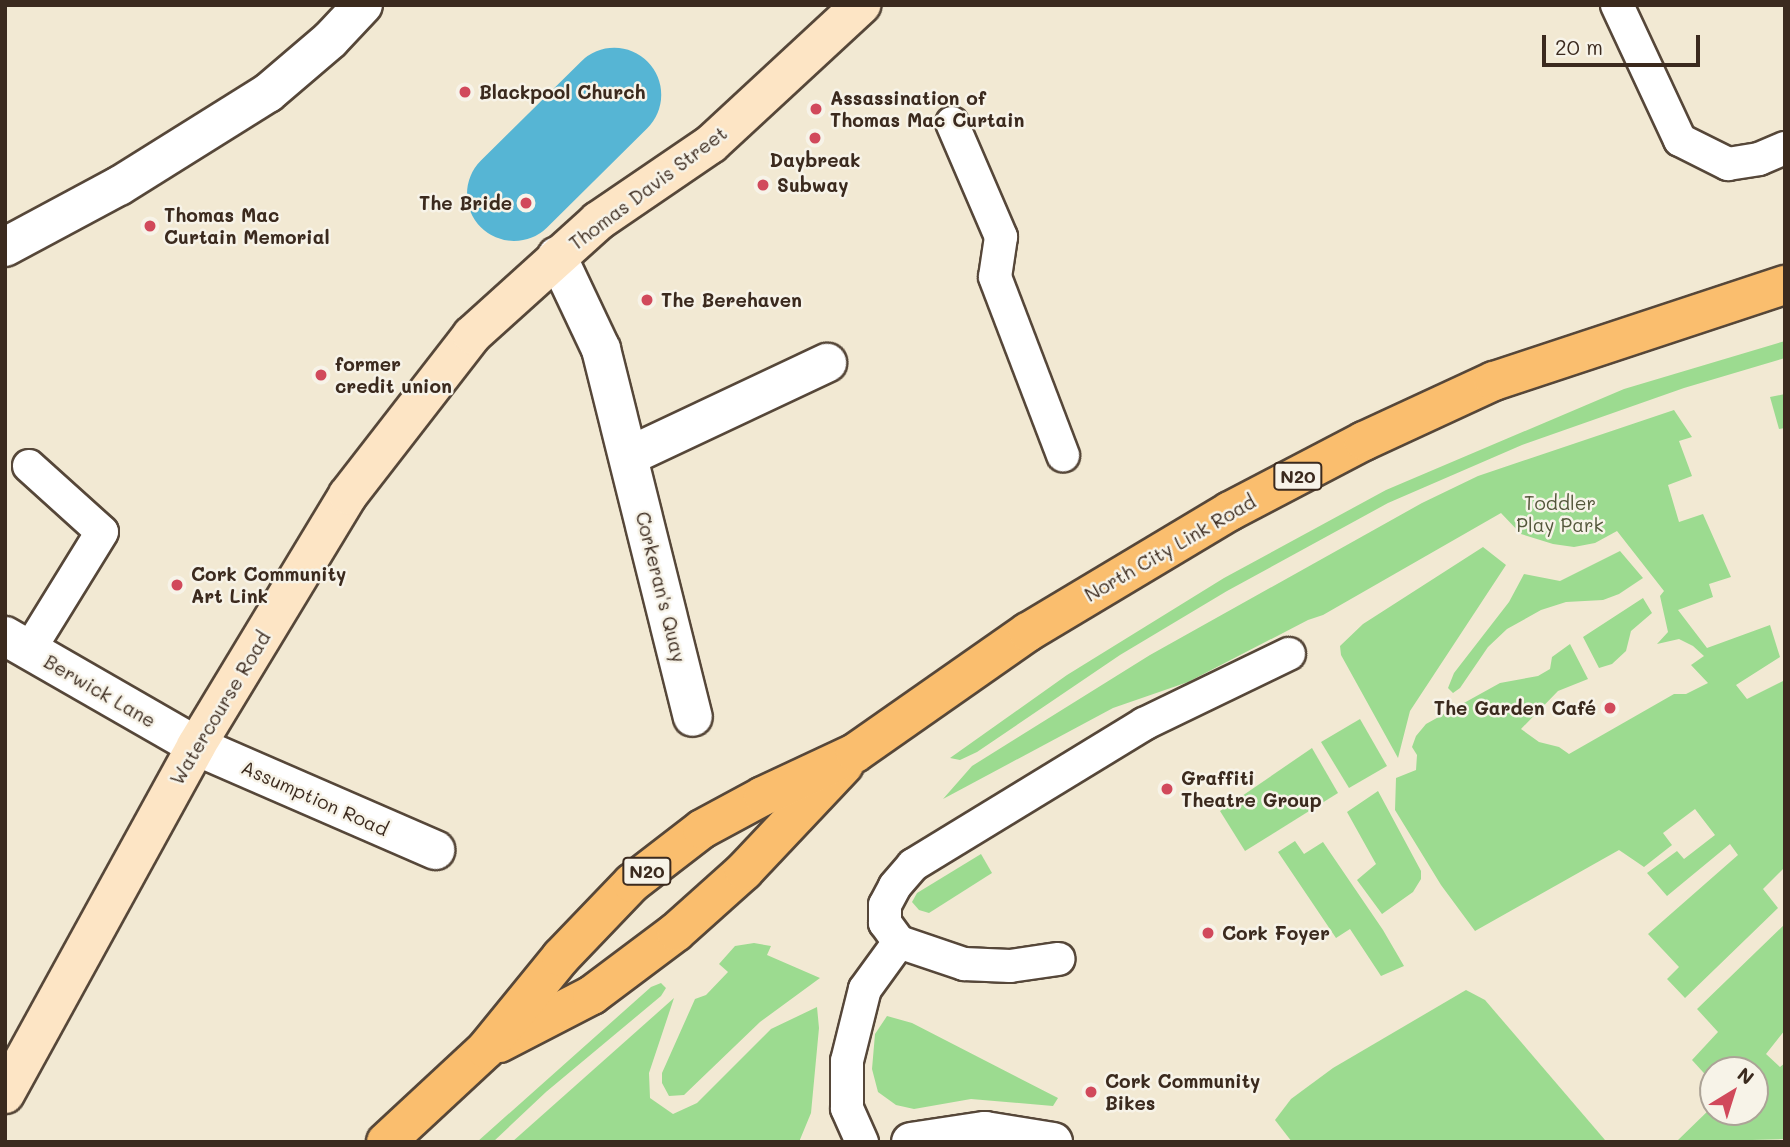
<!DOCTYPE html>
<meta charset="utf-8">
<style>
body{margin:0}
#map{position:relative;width:1790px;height:1147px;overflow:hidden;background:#f2e9d3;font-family:Mali,sans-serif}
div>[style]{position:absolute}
.green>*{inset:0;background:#9cdb90}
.river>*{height:94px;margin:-47px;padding:0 47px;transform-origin:47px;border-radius:47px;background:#56b5d4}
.roads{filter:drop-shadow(2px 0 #564739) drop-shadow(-2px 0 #564739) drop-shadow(0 2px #564739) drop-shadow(0 -2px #564739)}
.lane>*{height:32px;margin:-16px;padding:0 16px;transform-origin:16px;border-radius:16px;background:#fff}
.street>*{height:38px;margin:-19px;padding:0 19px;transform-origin:19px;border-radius:19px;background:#fff}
.secondary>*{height:38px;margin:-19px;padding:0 19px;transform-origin:19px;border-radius:19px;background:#fde5c5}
.highway>*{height:38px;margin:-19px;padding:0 19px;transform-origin:19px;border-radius:19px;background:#fabe6e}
.dots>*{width:19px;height:19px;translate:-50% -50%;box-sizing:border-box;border:4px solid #f7f3e8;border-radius:50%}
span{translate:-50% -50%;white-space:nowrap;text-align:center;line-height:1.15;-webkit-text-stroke:5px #f7f3e8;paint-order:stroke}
.shield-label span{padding:2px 5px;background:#f7f3e8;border:2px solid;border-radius:5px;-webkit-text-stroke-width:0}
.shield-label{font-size:18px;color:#3b2a1e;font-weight:700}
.poi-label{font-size:19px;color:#3b2a1e;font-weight:700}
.left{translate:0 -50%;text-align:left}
.right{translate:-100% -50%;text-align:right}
.street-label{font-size:19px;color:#3b2a1e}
.park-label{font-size:19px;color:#53563a}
.frame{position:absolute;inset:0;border:7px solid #3b2a1e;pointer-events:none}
.north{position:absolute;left:1699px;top:1056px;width:70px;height:70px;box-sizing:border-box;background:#f7f3e8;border:2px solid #aca397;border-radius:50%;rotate:38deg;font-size:19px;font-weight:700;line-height:28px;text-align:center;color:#3b2a1e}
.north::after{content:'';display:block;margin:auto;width:24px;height:32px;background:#d1495b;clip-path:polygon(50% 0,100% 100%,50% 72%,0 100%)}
.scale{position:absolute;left:1542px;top:35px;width:158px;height:32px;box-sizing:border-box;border:4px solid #3b2a1e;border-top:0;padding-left:9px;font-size:21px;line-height:24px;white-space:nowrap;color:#3b2a1e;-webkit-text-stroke:5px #f7f3e8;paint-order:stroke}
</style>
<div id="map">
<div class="green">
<div style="clip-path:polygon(1785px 341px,1785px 358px,1684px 388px,1522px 445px,1388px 503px,1227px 591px,1120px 655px,977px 752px,960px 760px,950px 758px,1067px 675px,1224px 578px,1386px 490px,1624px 389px)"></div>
<div style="clip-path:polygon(1785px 394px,1785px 428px,1779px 429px,1770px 397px)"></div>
<div style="clip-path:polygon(1674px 410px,1692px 437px,1679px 441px,1692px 476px,1668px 485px,1679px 522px,1703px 514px,1731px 577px,1709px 584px,1713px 597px,1678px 610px,1707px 648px,1770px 625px,1780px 657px,1736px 685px,1747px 699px,1785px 680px,1785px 867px,1763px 889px,1778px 908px,1685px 998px,1667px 979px,1679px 967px,1648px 934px,1738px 855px,1730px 844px,1667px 896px,1647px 873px,1677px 851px,1684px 859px,1715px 835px,1695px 809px,1663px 833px,1672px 845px,1644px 867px,1619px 850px,1475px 931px,1441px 885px,1395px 810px,1396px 778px,1416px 770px,1417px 755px,1412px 747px,1416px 736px,1426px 724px,1500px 683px,1538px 676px,1550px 669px,1552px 657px,1570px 644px,1588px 679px,1558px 691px,1521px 729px,1539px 742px,1559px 747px,1569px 754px,1674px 694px,1686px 694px,1708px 683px,1691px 665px,1704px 656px,1693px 646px,1679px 639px,1657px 644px,1668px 632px,1660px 596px,1664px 591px,1617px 531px,1595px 543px,1574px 547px,1553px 544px,1521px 534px,1501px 513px,1323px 615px,1308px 620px,1188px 682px,1113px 708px,943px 799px,972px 766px,1150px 655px,1422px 503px,1478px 476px)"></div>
<div style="clip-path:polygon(1483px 547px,1506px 565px,1410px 711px,1398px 758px,1341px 655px,1340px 646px,1363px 624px)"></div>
<div style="clip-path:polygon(1620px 551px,1643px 578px,1619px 594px,1603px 600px,1566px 602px,1541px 610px,1507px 629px,1488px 647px,1460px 688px,1453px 693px,1448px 688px,1454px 673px,1509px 602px,1524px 574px,1560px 581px)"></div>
<div style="clip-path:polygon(1643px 598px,1652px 613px,1631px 631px,1626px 651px,1612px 664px,1599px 668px,1583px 637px)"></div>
<div style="clip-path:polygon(1360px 719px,1387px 766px,1349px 788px,1321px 742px)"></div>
<div style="clip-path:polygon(1312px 748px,1338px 793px,1245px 851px,1220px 811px)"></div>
<div style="clip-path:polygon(1378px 791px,1421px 871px,1421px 879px,1413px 892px,1382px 914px,1357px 880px,1376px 864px,1347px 812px)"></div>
<div style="clip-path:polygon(1295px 841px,1304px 854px,1323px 842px,1383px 930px,1404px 966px,1381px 976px,1350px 929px,1336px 938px,1278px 852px)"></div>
<div style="clip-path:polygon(981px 854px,992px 873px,929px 913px,919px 910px,912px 902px,917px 893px)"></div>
<div style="clip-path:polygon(1785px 924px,1785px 1030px,1766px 1054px,1780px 1067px,1785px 1063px,1785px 1139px,1676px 1142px,1713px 1106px,1713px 1112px,1755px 1112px,1755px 1070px,1713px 1070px,1713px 1083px,1692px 1060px,1718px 1032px,1697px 1009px)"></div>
<div style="clip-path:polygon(754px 943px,771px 946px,767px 955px,820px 978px,760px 1022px,684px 1095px,669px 1096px,662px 1083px,662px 1073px,695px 999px,706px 995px,728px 972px,719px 964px,735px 946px)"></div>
<div style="clip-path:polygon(661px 983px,666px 988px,661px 996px,546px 1092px,493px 1142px,477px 1142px,651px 987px)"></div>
<div style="clip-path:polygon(1466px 990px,1485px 1000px,1605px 1140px,1292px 1142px,1275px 1120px,1291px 1099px,1333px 1068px)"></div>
<div style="clip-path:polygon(674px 998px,649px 1073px,650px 1098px,673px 1114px,697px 1103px,771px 1029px,817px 1007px,819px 1028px,811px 1113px,799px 1142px,512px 1142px)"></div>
<div style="clip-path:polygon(887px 1016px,912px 1023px,1058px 1098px,1053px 1106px,971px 1099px,914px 1109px,896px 1105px,878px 1092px,872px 1069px,875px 1034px)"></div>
</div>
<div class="river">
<div style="left:514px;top:194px;width:141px;rotate:-44.7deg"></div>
</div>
<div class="roads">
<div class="lane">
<div style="left:1617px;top:5px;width:149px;rotate:65deg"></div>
<div style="left:1680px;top:140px;width:54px;rotate:26.6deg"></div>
<div style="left:1728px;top:164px;width:31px;rotate:-9deg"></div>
<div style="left:1759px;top:159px;width:28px;rotate:-23deg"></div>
<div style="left:952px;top:123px;width:124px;rotate:66.7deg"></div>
<div style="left:1001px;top:237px;width:40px;rotate:98.5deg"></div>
<div style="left:995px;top:277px;width:191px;rotate:69.1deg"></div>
<div style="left:29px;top:466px;width:98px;rotate:42.1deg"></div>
<div style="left:102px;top:532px;width:139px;rotate:121.7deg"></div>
<div style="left:899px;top:942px;width:24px;rotate:-126deg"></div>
<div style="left:885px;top:923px;width:18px;rotate:-90deg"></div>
<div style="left:885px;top:905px;width:21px;rotate:-62deg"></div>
<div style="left:895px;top:886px;width:28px;rotate:-49deg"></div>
<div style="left:913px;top:865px;width:271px;rotate:-31.4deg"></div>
<div style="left:1144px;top:724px;width:161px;rotate:-25.8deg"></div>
<div style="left:862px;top:1142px;width:37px;rotate:-114deg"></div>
<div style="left:847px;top:1108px;width:47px;rotate:-90deg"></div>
<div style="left:847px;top:1061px;width:74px;rotate:-76deg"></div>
<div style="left:865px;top:989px;width:58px;rotate:-54.1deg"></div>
<div style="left:899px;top:942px;width:69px;rotate:18.7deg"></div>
<div style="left:964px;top:964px;width:46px;rotate:2.5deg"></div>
<div style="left:1010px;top:966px;width:49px;rotate:-8.3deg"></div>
</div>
<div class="street">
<div style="left:5px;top:247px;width:129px;rotate:-28.2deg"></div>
<div style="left:119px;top:186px;width:176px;rotate:-32deg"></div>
<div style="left:268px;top:93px;width:82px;rotate:-40.5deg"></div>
<div style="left:330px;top:40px;width:48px;rotate:-46.7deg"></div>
<div style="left:557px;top:256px;width:103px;rotate:64.7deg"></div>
<div style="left:601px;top:349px;width:379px;rotate:76deg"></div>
<div style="left:629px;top:456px;width:219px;rotate:-25.2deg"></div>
<div style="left:5px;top:636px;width:220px;rotate:29.9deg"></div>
<div style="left:196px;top:746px;width:261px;rotate:23.5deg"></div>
<div style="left:911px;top:1142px;width:75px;rotate:-8.5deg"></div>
<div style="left:985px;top:1131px;width:69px;rotate:9.2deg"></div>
</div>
<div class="secondary">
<div style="left:5px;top:1094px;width:397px;rotate:-61.2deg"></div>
<div style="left:196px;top:746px;width:293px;rotate:-58.8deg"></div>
<div style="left:348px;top:495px;width:202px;rotate:-52.2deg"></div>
<div style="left:472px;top:335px;width:170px;rotate:-42.1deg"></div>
<div style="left:598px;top:221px;width:137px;rotate:-34.3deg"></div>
<div style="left:711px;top:144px;width:205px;rotate:-42.8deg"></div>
</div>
<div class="highway">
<div style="left:499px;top:1043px;width:105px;rotate:-27.3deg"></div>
<div style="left:592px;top:995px;width:105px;rotate:-36.9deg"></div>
<div style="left:676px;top:932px;width:91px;rotate:-41.9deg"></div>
<div style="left:744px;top:871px;width:146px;rotate:-46.7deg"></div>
<div style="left:386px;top:1142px;width:137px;rotate:-42.9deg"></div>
<div style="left:486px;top:1049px;width:119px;rotate:-50.8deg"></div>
<div style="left:561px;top:957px;width:103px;rotate:-46.2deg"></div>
<div style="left:632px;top:883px;width:88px;rotate:-37.6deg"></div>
<div style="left:702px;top:829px;width:69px;rotate:-28.4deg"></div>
<div style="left:763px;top:796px;width:102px;rotate:-25.1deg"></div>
<div style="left:855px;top:753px;width:211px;rotate:-35deg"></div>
<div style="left:1028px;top:632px;width:235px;rotate:-30.9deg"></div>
<div style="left:1230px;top:511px;width:151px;rotate:-27.6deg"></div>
<div style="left:1364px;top:441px;width:143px;rotate:-24.8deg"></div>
<div style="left:1494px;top:381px;width:306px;rotate:-18.3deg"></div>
</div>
</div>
<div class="dots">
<div style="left:465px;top:92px;background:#d1495b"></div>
<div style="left:816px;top:109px;background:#d1495b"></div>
<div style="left:815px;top:138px;background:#d1495b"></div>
<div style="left:763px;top:185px;background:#d1495b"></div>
<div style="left:526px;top:203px;background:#d1495b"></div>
<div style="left:150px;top:226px;background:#d1495b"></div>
<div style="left:647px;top:300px;background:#d1495b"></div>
<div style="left:321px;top:375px;background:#d1495b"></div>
<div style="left:177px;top:585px;background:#d1495b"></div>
<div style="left:1610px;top:708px;background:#d1495b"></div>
<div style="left:1167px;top:789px;background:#d1495b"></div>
<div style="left:1208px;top:933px;background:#d1495b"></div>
<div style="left:1091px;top:1092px;background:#d1495b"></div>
</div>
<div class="shield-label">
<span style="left:1298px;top:476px">N20</span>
<span style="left:647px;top:871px">N20</span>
</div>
<div class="poi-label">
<span class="left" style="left:479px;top:92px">Blackpool Church</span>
<span class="left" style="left:830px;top:109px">Assassination of<br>Thomas Mac Curtain</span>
<span style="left:815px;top:160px">Daybreak</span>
<span class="left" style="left:777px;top:185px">Subway</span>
<span class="right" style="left:512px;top:203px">The Bride</span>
<span class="left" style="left:164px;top:226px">Thomas Mac<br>Curtain Memorial</span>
<span class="left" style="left:661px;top:300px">The Berehaven</span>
<span class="left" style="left:335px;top:375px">former<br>credit union</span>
<span class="left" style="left:191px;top:585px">Cork Community<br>Art Link</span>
<span class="right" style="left:1596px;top:708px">The Garden Café</span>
<span class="left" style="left:1181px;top:789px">Graffiti<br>Theatre Group</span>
<span class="left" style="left:1222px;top:933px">Cork Foyer</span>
<span class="left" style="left:1105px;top:1092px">Cork Community<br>Bikes</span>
</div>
<div class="street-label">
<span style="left:648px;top:188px;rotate:-37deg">Thomas Davis Street</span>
<span style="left:1170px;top:548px;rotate:-30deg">North City Link Road</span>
<span style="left:661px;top:587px;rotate:76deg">Corkeran's Quay</span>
<span style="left:100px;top:691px;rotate:30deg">Berwick Lane</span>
<span style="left:220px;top:708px;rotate:-59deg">Watercourse Road</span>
<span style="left:315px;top:798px;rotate:24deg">Assumption Road</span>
</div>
<div class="park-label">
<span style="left:1560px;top:514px">Toddler<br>Play Park</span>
</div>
<div class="frame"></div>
<div class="north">N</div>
<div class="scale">20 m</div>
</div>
